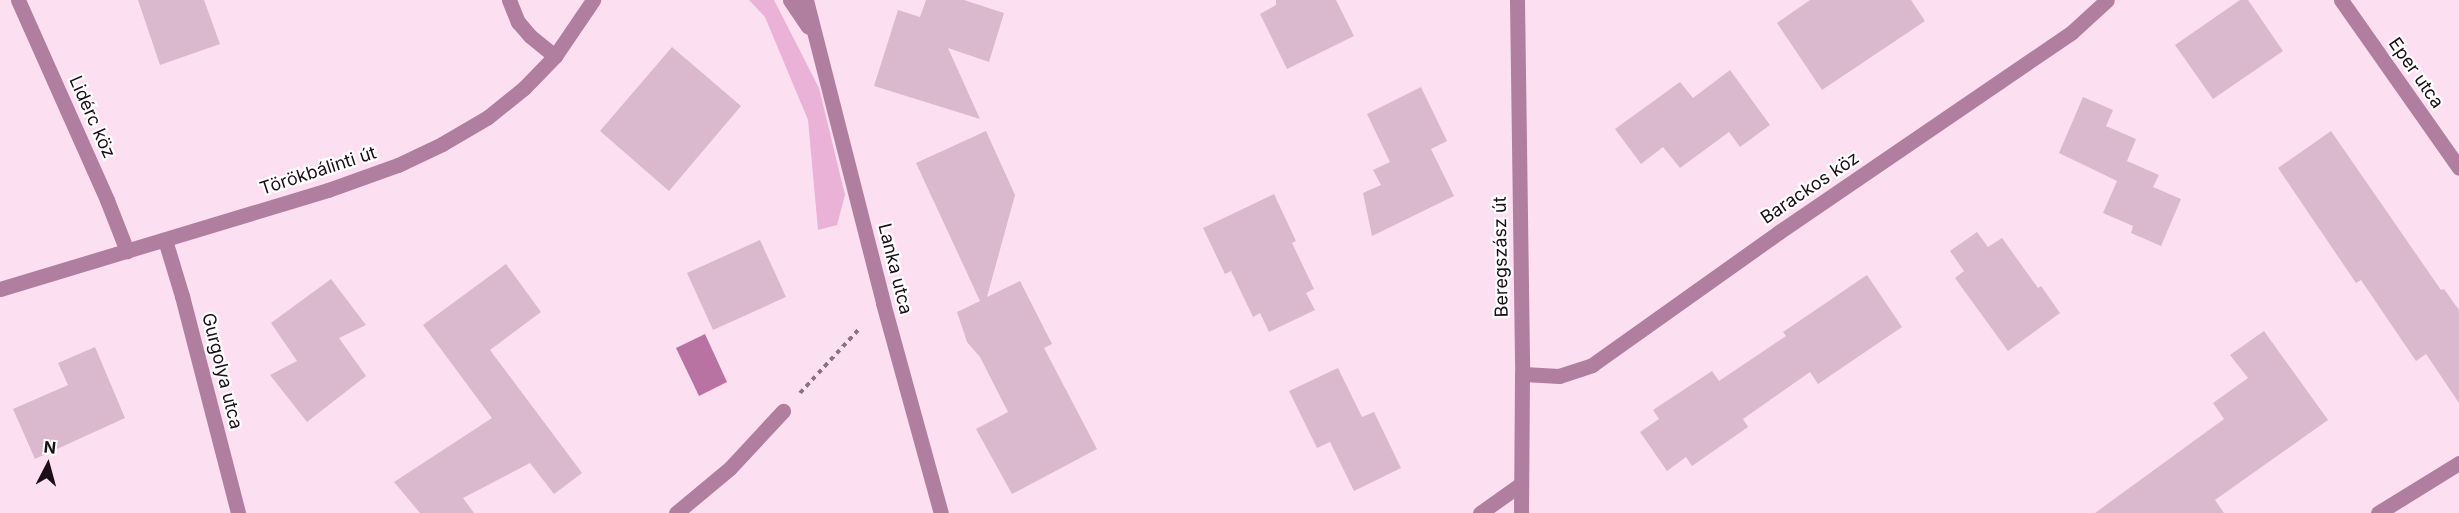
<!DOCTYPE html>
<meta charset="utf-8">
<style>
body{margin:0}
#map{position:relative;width:2459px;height:513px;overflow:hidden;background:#fce0f2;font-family:Inter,sans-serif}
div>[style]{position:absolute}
.green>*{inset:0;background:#ebb2d7}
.water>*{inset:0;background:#b973a2}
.building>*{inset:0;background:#dab8ce}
.path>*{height:4px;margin-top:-2px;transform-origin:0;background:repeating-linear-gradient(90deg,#897582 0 4.5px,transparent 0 9px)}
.minor>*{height:15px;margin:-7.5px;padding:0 7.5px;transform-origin:7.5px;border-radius:7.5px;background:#b07e9f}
span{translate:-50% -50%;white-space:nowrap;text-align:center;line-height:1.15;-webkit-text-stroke:4.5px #fff;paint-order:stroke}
.street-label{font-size:18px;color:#1b0f17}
.north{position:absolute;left:18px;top:435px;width:60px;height:60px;-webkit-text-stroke:4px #fff;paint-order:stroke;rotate:6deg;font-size:16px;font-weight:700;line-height:24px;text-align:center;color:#1b0f17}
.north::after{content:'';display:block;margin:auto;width:21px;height:27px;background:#1b0f17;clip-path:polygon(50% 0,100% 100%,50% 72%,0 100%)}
</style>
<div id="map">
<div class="green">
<div style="clip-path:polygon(749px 0,774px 0,819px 88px,845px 195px,837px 225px,818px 230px,808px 120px,765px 17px)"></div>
</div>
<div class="water">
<div style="clip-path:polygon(705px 334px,727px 382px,699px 396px,676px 348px)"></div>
</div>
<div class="building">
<div style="clip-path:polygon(138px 0,204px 0,220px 44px,160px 65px)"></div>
<div style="clip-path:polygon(926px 0,964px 0,1004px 13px,989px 62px,948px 48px,980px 119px,874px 86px,898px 10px,920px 17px)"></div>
<div style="clip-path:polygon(1276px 0,1336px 0,1354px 36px,1287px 69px,1260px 14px,1276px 5px)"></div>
<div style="clip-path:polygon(1810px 0,1911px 0,1925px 21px,1822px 90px,1777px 23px)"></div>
<div style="clip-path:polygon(2240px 0,2248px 0,2283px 51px,2213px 99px,2175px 45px)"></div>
<div style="clip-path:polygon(672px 47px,741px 106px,669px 191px,600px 131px)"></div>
<div style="clip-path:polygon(1730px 70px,1770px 125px,1740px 147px,1729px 132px,1680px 168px,1663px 147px,1641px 164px,1615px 129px,1680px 82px,1693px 98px)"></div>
<div style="clip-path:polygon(1421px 87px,1447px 141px,1431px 149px,1454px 196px,1372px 236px,1363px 193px,1381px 185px,1373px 170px,1390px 162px,1367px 114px)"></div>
<div style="clip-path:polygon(2083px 97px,2113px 110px,2106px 126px,2136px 139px,2127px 161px,2159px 175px,2153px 187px,2181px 199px,2161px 246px,2131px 233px,2133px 226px,2103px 213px,2117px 181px,2059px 153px)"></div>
<div style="clip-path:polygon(986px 131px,1015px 195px,987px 297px,1020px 281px,1052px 344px,1044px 348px,1097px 449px,1012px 494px,976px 429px,1008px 412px,980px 357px,967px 342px,957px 312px,980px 301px,916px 163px)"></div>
<div style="clip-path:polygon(2331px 131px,2441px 290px,2444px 289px,2459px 310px,2459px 403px,2426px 354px,2416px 361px,2361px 280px,2356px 283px,2278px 168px)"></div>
<div style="clip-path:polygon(1274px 194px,1296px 241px,1292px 243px,1314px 289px,1306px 293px,1315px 310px,1269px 332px,1260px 313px,1253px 317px,1231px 271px,1225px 274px,1203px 228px)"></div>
<div style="clip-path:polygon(1977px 232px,1988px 247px,2002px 238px,2038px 288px,2041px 286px,2060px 313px,2008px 351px,1955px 278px,1964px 271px,1950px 251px)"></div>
<div style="clip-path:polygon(760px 240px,786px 297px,713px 330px,687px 273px)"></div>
<div style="clip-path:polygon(506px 264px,541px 312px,490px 350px,582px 473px,554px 494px,530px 463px,463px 498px,474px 513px,420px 513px,394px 482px,492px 418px,423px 325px)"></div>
<div style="clip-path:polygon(1867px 275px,1902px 327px,1818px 384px,1810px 372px,1743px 419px,1748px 427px,1692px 466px,1686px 457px,1667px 471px,1640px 432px,1659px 419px,1653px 410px,1712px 371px,1719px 381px,1786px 336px,1783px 332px)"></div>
<div style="clip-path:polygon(331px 279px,366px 325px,339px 338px,366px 376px,307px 422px,270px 375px,297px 361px,271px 323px)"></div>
<div style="clip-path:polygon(2264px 331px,2328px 420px,2215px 500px,2224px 513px,2095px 513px,2224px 419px,2213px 403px,2248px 378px,2230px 355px)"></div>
<div style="clip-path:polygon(95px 347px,125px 418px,35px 459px,13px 409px,68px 385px,58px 363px)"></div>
<div style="clip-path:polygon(1338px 368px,1362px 417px,1374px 412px,1401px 468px,1354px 491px,1330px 442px,1317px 448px,1289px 391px)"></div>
</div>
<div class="path">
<div style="left:800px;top:393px;width:88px;rotate:-47.3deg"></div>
</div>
<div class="minor">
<div style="left:18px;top:0;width:219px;rotate:66deg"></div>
<div style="left:107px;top:200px;width:55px;rotate:68.6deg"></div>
<div style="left:509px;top:0;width:24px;rotate:68deg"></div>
<div style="left:518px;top:22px;width:18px;rotate:49deg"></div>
<div style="left:530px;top:36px;width:32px;rotate:39deg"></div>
<div style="left:790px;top:0;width:32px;rotate:56deg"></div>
<div style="left:806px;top:0;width:313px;rotate:75.7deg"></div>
<div style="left:883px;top:303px;width:218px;rotate:74.6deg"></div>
<div style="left:1517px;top:0;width:374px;rotate:89.2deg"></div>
<div style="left:1522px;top:374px;width:139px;rotate:90.4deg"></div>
<div style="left:2341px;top:0;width:205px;rotate:54.9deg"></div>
<div style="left:165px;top:240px;width:59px;rotate:73.1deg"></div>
<div style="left:182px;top:296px;width:224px;rotate:75.5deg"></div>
<div style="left:0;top:289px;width:343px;rotate:-16.8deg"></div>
<div style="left:328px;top:190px;width:74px;rotate:-19.7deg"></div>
<div style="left:398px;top:165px;width:49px;rotate:-25.5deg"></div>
<div style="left:442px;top:144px;width:53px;rotate:-30.4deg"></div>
<div style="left:488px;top:117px;width:46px;rotate:-38.9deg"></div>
<div style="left:524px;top:88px;width:45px;rotate:-45.9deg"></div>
<div style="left:555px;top:56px;width:68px;rotate:-55.8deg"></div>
<div style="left:1522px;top:374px;width:37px;rotate:3deg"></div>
<div style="left:1559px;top:376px;width:35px;rotate:-18deg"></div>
<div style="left:1592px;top:365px;width:229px;rotate:-35.4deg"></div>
<div style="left:1779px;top:232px;width:355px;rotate:-34.3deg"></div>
<div style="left:2072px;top:32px;width:47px;rotate:-42.4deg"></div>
<div style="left:676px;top:513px;width:70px;rotate:-39.8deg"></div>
<div style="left:730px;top:468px;width:78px;rotate:-47.1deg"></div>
<div style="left:1480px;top:513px;width:50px;rotate:-35.3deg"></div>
<div style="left:2378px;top:513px;width:95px;rotate:-31.7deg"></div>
</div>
<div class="street-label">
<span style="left:2416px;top:73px;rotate:55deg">Eper utca</span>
<span style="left:92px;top:117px;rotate:66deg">Lidérc köz</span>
<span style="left:318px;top:171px;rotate:-18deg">Törökbálinti út</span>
<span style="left:1810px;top:188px;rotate:-34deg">Barackos köz</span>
<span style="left:1501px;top:257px;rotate:-91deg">Beregszász út</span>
<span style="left:895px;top:269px;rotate:76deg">Lanka utca</span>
<span style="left:222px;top:371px;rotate:76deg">Gurgolya utca</span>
</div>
<div class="north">N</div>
</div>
